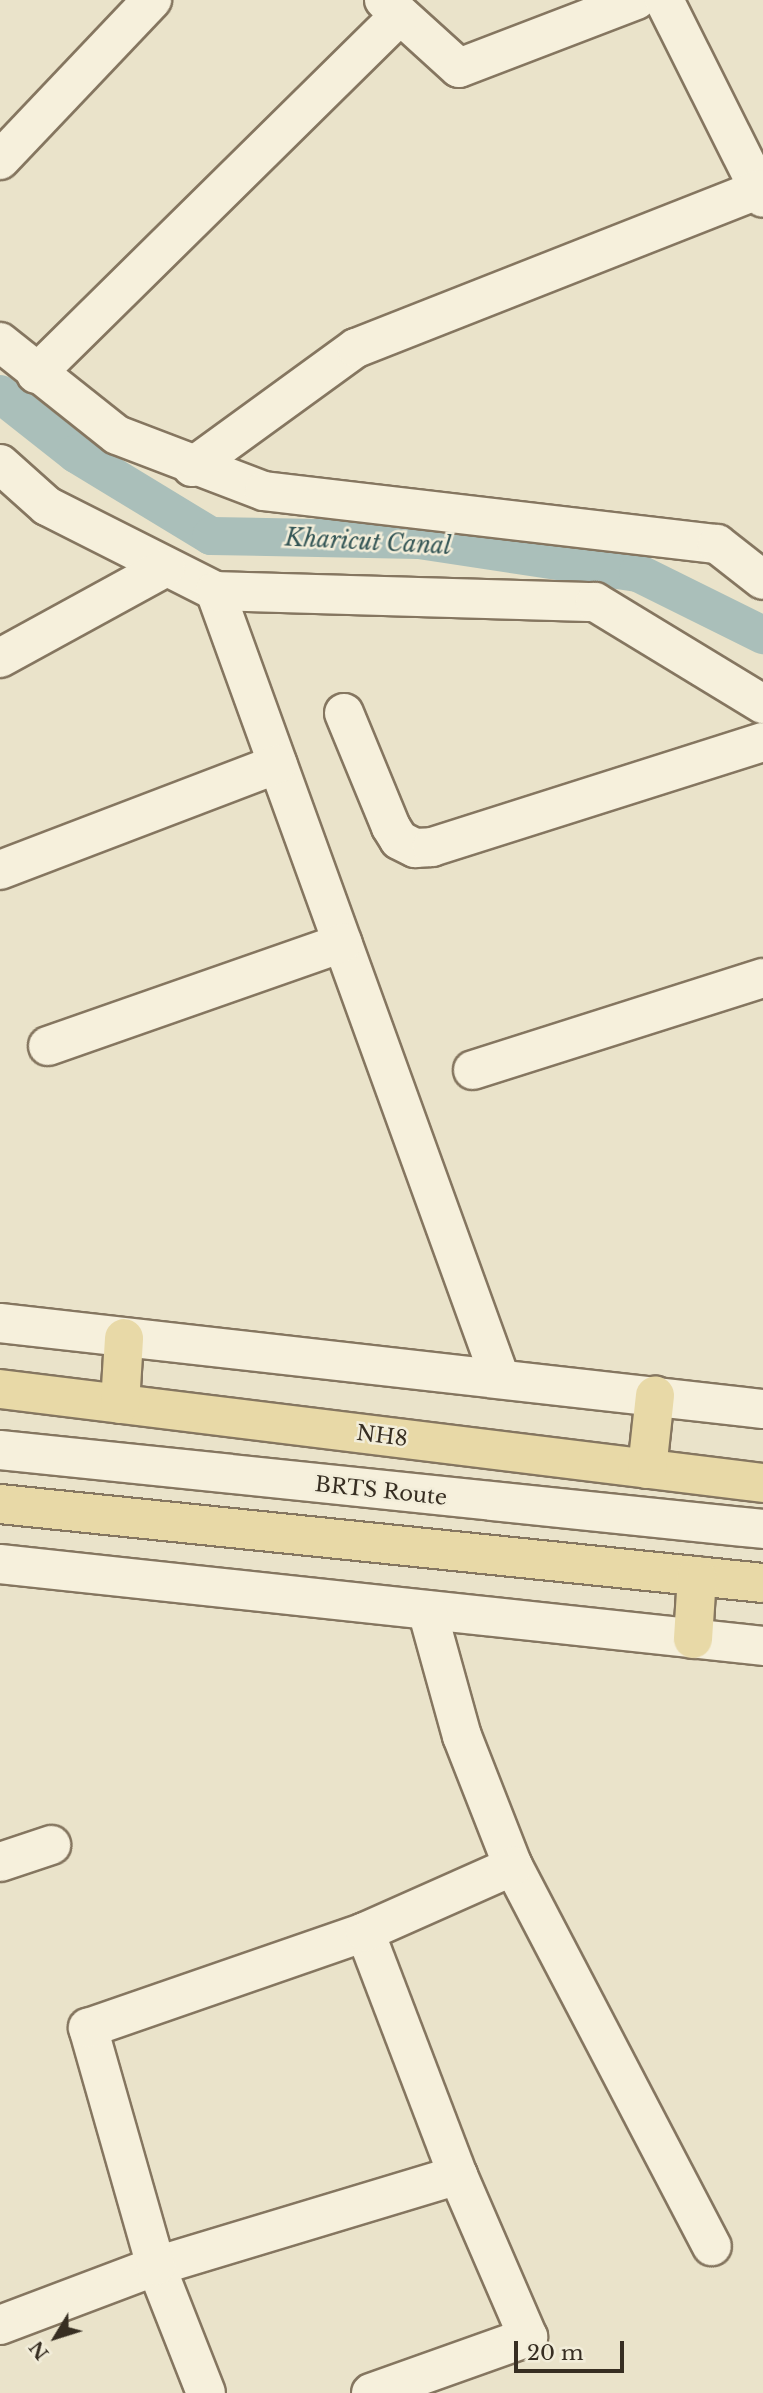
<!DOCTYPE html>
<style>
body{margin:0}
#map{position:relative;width:763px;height:2393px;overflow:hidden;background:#eae3ca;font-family:"Libre Baskerville",serif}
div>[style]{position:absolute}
.canal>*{height:38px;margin:-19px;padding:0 19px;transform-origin:19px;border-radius:19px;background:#aabfba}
.roads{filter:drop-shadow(2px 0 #857660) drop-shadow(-2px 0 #857660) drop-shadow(0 2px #857660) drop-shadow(0 -2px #857660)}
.minor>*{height:38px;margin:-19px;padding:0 19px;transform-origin:19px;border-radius:19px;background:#f6f0dc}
.major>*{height:38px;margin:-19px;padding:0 19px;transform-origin:19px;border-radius:19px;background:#e8d9a7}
span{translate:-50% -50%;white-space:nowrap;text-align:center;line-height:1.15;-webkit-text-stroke:5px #f2edd9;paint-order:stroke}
.street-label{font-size:21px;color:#372e22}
.water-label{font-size:23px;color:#355;font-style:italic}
.north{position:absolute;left:21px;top:2302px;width:70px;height:70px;-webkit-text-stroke:5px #f2edd9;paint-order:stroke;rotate:232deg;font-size:19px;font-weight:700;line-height:28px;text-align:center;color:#372e22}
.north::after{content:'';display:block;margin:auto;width:24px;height:32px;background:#372e22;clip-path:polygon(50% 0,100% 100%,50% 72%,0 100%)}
.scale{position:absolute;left:514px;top:2341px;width:110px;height:32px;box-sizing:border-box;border:4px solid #372e22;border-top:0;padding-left:9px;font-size:21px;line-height:24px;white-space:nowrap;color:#372e22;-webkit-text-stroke:5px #f2edd9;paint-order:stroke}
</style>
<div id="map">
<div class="canal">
<div style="left:0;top:394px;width:97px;rotate:38.3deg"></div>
<div style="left:76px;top:454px;width:158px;rotate:31.3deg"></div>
<div style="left:211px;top:536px;width:208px;rotate:1.1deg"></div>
<div style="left:419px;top:540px;width:221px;rotate:8.6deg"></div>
<div style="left:638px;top:573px;width:140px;rotate:26.4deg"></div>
</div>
<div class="roads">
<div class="minor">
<div style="left:384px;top:0;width:101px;rotate:42.2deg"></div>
<div style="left:459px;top:68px;width:190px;rotate:-21deg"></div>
<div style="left:664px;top:0;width:221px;rotate:63.4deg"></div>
<div style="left:0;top:160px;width:221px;rotate:-46.5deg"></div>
<div style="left:0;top:342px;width:149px;rotate:38.5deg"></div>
<div style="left:117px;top:435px;width:157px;rotate:20.9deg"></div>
<div style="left:264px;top:491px;width:456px;rotate:6.7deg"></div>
<div style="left:717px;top:544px;width:58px;rotate:38deg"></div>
<div style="left:36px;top:374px;width:511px;rotate:-44.6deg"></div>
<div style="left:0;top:464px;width:63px;rotate:41.8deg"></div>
<div style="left:47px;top:506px;width:188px;rotate:26.8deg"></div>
<div style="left:215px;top:591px;width:837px;rotate:70.09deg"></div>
<div style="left:192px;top:467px;width:203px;rotate:-36deg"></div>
<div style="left:356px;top:348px;width:433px;rotate:-21.5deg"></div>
<div style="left:215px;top:591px;width:380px;rotate:1.7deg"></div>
<div style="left:595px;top:602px;width:197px;rotate:31.3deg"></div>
<div style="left:0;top:658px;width:189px;rotate:-28.7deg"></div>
<div style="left:344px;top:713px;width:123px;rotate:67.6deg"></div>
<div style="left:391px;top:827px;width:15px;rotate:58deg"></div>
<div style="left:399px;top:840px;width:18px;rotate:27deg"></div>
<div style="left:415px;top:848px;width:17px;rotate:-3deg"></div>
<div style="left:432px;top:847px;width:347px;rotate:-17.6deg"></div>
<div style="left:0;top:870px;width:297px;rotate:-20.9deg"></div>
<div style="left:48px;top:1046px;width:312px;rotate:-19.3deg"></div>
<div style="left:473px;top:1070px;width:304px;rotate:-17.6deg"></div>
<div style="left:0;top:1323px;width:768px;rotate:6.43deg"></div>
<div style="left:0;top:1450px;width:767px;rotate:5.91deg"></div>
<div style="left:0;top:1564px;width:767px;rotate:6.13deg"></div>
<div style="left:427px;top:1610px;width:131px;rotate:74.5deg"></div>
<div style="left:462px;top:1736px;width:140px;rotate:68.6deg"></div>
<div style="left:513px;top:1866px;width:429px;rotate:62.4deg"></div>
<div style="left:0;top:1862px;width:54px;rotate:-18.4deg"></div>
<div style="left:365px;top:1932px;width:260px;rotate:69.1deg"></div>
<div style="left:0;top:2325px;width:167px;rotate:-20.7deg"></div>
<div style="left:156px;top:2266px;width:136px;rotate:68.5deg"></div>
<div style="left:371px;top:2393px;width:167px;rotate:-19.6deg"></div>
<div style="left:528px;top:2337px;width:176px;rotate:-113.4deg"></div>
<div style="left:458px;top:2175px;width:315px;rotate:163.2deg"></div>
<div style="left:156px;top:2266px;width:248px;rotate:-105.9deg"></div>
<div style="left:88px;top:2028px;width:293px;rotate:-19.1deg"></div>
<div style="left:365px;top:1932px;width:162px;rotate:-24deg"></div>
</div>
<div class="major">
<div style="left:0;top:1389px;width:769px;rotate:7.02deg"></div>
<div style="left:120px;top:1404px;width:66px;rotate:-86.5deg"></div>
<div style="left:647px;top:1469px;width:74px;rotate:-83.8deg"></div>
<div style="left:0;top:1504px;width:767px;rotate:5.91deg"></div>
<div style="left:693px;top:1639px;width:63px;rotate:-86.4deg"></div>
</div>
</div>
<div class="street-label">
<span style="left:382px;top:1436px;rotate:7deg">NH8</span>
<span style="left:381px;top:1491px;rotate:6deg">BRTS Route</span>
</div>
<div class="water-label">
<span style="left:368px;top:542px;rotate:3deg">Kharicut Canal</span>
</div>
<div class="north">N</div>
<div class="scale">20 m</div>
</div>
